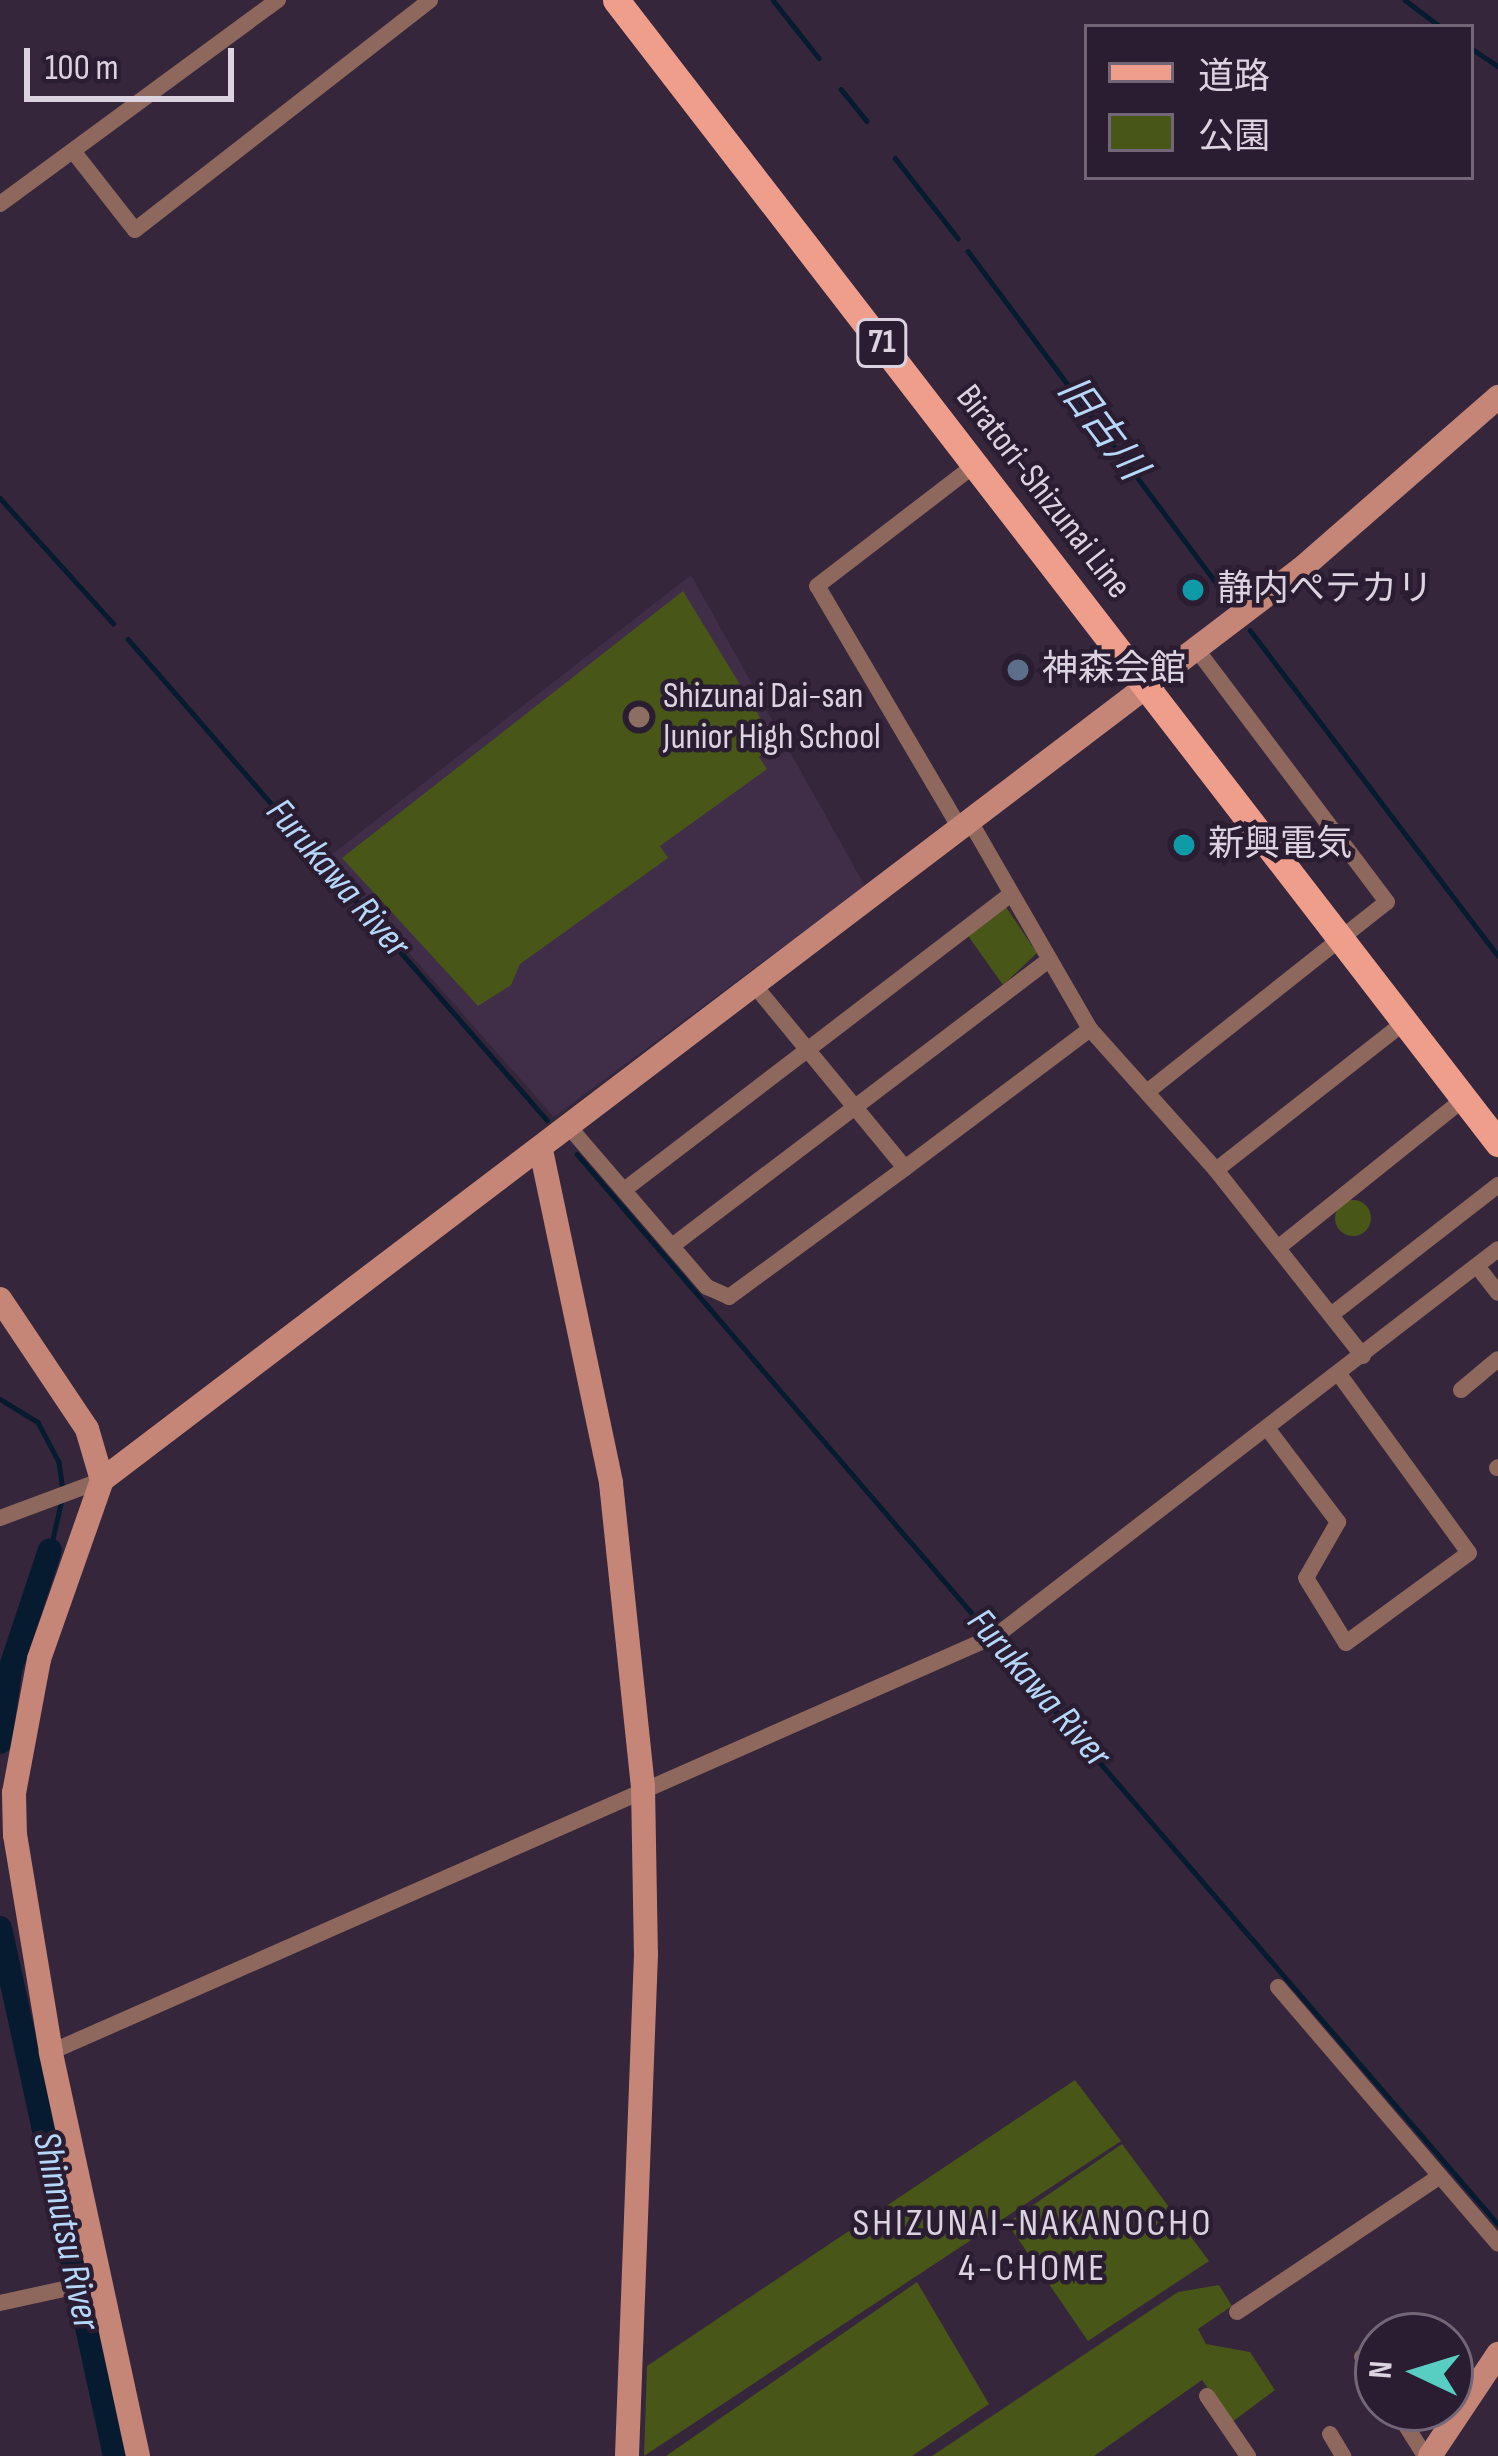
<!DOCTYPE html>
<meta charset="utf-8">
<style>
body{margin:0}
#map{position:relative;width:1498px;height:2456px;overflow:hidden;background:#35263b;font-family:"Sofia Sans Condensed","Noto Sans JP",sans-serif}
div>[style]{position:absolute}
.built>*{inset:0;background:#402e48}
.green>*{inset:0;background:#485618}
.round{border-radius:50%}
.stream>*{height:4.5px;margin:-2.25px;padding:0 2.25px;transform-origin:2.25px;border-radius:2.25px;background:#061b2f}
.river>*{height:24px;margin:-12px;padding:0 12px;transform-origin:12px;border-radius:12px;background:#061b2f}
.street>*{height:16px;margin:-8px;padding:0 8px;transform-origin:8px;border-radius:8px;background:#8e675d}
.secondary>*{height:24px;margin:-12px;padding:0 12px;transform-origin:12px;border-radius:12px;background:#c58677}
.primary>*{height:27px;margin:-13.5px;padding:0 13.5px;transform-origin:13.5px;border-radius:13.5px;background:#ef9e8b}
.dots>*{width:33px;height:33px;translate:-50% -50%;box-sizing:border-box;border:6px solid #2b1d31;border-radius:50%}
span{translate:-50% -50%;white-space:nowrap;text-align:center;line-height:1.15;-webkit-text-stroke:9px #2b1d31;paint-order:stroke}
.shield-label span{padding:3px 9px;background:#2b1d31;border:3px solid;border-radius:9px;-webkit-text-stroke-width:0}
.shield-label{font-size:33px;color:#dcd3e1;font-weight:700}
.street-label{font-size:36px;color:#dcd3e1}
.poi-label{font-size:36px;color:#dcd3e1}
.left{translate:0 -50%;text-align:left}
.water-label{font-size:39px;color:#b5d7f9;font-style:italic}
.neighbourhood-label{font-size:39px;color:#dcd3e1;letter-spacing:3px}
.legend{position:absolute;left:1084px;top:24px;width:390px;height:156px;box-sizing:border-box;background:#2b1d31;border:3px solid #726677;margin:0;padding:15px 21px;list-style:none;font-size:36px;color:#dcd3e1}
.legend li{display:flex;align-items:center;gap:24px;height:60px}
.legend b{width:60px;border:3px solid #726677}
.north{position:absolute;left:1354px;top:2312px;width:120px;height:120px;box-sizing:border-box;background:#2b1d31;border:3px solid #726677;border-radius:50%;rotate:274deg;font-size:33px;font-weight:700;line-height:48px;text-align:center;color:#dcd3e1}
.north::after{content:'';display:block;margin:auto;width:42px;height:54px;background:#57cec1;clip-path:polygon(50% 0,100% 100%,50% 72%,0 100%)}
.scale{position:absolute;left:24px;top:48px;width:210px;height:54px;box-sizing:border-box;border:6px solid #dcd3e1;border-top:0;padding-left:15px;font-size:36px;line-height:42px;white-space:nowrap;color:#dcd3e1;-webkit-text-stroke:9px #2b1d31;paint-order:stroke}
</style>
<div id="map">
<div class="built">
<div style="clip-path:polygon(691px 575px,865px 886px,554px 1117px,326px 859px)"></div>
</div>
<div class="green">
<div style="clip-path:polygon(683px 591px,775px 742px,759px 757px,767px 769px,660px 846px,668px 858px,520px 964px,511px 985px,478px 1006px,342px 858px)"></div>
<div style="clip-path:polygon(1004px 904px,1037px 953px,1003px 985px,966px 933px)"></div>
<div class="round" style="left:1335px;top:1200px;width:36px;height:36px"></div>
<div style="clip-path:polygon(1075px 2080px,1121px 2141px,644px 2456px,647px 2366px)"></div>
<div style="clip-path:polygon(1122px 2144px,1209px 2261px,1088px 2341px,1007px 2223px)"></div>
<div style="clip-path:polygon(917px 2282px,989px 2404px,912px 2456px,666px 2456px)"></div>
<div style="clip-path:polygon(1219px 2285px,1232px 2306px,1198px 2329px,1206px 2344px,1250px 2352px,1275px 2390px,1232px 2422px,1202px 2380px,1094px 2456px,932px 2456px,1178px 2292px)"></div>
</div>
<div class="stream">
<div style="left:773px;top:0;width:74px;rotate:51.6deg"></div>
<div style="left:1405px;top:0;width:45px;rotate:36.9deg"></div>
<div style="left:1471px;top:48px;width:32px;rotate:34deg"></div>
<div style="left:841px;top:89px;width:41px;rotate:50.9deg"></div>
<div style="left:895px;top:158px;width:102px;rotate:51.8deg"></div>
<div style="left:968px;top:251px;width:444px;rotate:53.2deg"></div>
<div style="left:0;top:498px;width:169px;rotate:47.9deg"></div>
<div style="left:1250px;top:630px;width:409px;rotate:52.7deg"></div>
<div style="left:128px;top:639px;width:638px;rotate:48.94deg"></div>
<div style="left:577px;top:1154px;width:630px;rotate:49.31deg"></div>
<div style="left:0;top:1399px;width:44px;rotate:31.2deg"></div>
<div style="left:38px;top:1422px;width:45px;rotate:62.3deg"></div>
<div style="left:59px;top:1462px;width:29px;rotate:82deg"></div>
<div style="left:50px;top:1550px;width:49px;rotate:-77.1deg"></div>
<div style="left:995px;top:1641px;width:770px;rotate:49.21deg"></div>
<div style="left:0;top:1935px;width:1px"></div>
</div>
<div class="river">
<div style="left:0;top:1742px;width:73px;rotate:-82.1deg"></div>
<div style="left:10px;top:1670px;width:126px;rotate:-71.6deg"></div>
<div style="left:0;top:1928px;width:540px;rotate:77.71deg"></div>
</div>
<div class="street">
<div style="left:73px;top:151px;width:100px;rotate:51.9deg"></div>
<div style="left:135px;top:230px;width:374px;rotate:-37.9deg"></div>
<div style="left:0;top:204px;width:345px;rotate:-36.3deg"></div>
<div style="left:971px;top:823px;width:238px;rotate:60deg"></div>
<div style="left:1090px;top:1029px;width:189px;rotate:48.2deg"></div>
<div style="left:1216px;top:1170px;width:237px;rotate:51.7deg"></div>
<div style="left:961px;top:830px;width:283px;rotate:-120.5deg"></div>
<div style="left:817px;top:586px;width:200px;rotate:-37.5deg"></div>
<div style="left:755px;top:986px;width:236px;rotate:50.5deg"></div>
<div style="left:905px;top:1168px;width:231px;rotate:-36.9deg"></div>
<div style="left:1147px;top:1092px;width:306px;rotate:-38.4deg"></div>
<div style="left:1387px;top:902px;width:316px;rotate:-127deg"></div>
<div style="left:570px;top:1128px;width:210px;rotate:49.3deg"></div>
<div style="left:707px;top:1287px;width:24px;rotate:24deg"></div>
<div style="left:729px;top:1297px;width:218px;rotate:-36.2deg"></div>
<div style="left:1216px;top:1170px;width:240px;rotate:-38.1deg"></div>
<div style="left:624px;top:1190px;width:487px;rotate:-37.4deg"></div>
<div style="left:672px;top:1246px;width:472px;rotate:-37.2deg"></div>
<div style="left:1279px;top:1247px;width:237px;rotate:-38.7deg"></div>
<div style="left:1477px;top:1266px;width:34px;rotate:52deg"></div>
<div style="left:1331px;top:1315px;width:212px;rotate:-37.9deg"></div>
<div style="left:1461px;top:1390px;width:48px;rotate:-40deg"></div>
<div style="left:1267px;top:1428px;width:118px;rotate:52.9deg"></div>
<div style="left:1338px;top:1522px;width:64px;rotate:119.7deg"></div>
<div style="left:1306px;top:1578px;width:76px;rotate:58.4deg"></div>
<div style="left:1346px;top:1643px;width:152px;rotate:-36.2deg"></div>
<div style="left:1469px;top:1553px;width:221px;rotate:-126deg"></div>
<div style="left:1497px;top:1468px;width:1px;rotate:-45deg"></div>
<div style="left:0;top:1518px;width:109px;rotate:-20.4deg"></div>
<div style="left:1278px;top:1987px;width:338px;rotate:49.4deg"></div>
<div style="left:51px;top:2052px;width:1034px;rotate:-23.79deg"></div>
<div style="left:997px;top:1635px;width:632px;rotate:-37.61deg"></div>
<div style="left:0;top:2303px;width:102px;rotate:-12.4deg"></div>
<div style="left:1237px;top:2312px;width:244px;rotate:-33.8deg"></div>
<div style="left:1362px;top:2357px;width:30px;rotate:57deg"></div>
<div style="left:1207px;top:2396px;width:73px;rotate:55.7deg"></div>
<div style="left:1395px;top:2408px;width:57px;rotate:58deg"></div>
<div style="left:1330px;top:2434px;width:26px;rotate:59deg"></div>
</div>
<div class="secondary">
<div style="left:541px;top:1150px;width:340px;rotate:78.1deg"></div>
<div style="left:611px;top:1483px;width:305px;rotate:84deg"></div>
<div style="left:643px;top:1786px;width:168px;rotate:89deg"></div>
<div style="left:646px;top:1954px;width:502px;rotate:92.17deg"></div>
<div style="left:0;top:1299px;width:156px;rotate:56.2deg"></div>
<div style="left:87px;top:1429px;width:53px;rotate:73.6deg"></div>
<div style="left:138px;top:2456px;width:413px;rotate:-102.2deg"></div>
<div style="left:51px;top:2052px;width:220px;rotate:-99.4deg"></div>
<div style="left:15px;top:1835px;width:42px;rotate:-91.4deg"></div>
<div style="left:14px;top:1793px;width:136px;rotate:-79.4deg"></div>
<div style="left:39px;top:1659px;width:190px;rotate:-70.6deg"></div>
<div style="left:102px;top:1480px;width:1506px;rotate:-37.23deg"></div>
<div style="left:1301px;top:569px;width:262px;rotate:-41.1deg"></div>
<div style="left:1430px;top:2456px;width:123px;rotate:-56.3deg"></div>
</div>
<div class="primary">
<div style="left:616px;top:0;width:1444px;rotate:52.34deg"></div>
</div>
<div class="dots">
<div style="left:1193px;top:590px;background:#0f9aa8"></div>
<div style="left:1018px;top:670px;background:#5c6f8a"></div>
<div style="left:639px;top:717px;background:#8d6e63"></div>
<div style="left:1184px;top:845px;background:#0f9aa8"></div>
</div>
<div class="shield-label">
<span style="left:882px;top:343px">71</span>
</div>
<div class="street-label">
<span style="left:1043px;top:492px;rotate:52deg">Biratori-Shizunai Line</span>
</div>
<div class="poi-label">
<span class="left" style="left:1217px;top:590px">静内ぺテカリ</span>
<span class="left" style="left:1042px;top:670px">神森会館</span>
<span class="left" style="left:663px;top:717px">Shizunai Dai-san<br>Junior High School</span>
<span class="left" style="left:1208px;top:845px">新興電気</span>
</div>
<div class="water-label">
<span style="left:1101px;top:429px;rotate:53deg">旧古川</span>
<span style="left:337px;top:879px;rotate:49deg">Furukawa River</span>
<span style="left:1038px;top:1689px;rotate:49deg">Furukawa River</span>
<span style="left:65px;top:2231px;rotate:78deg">Shinnutsu River</span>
</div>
<div class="neighbourhood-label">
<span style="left:1033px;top:2247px">SHIZUNAI-NAKANOCHO<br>4-CHOME</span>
</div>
<ul class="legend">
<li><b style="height:15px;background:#ef9e8b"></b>道路</li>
<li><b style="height:33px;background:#485618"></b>公園</li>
</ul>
<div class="north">N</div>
<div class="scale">100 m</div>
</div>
